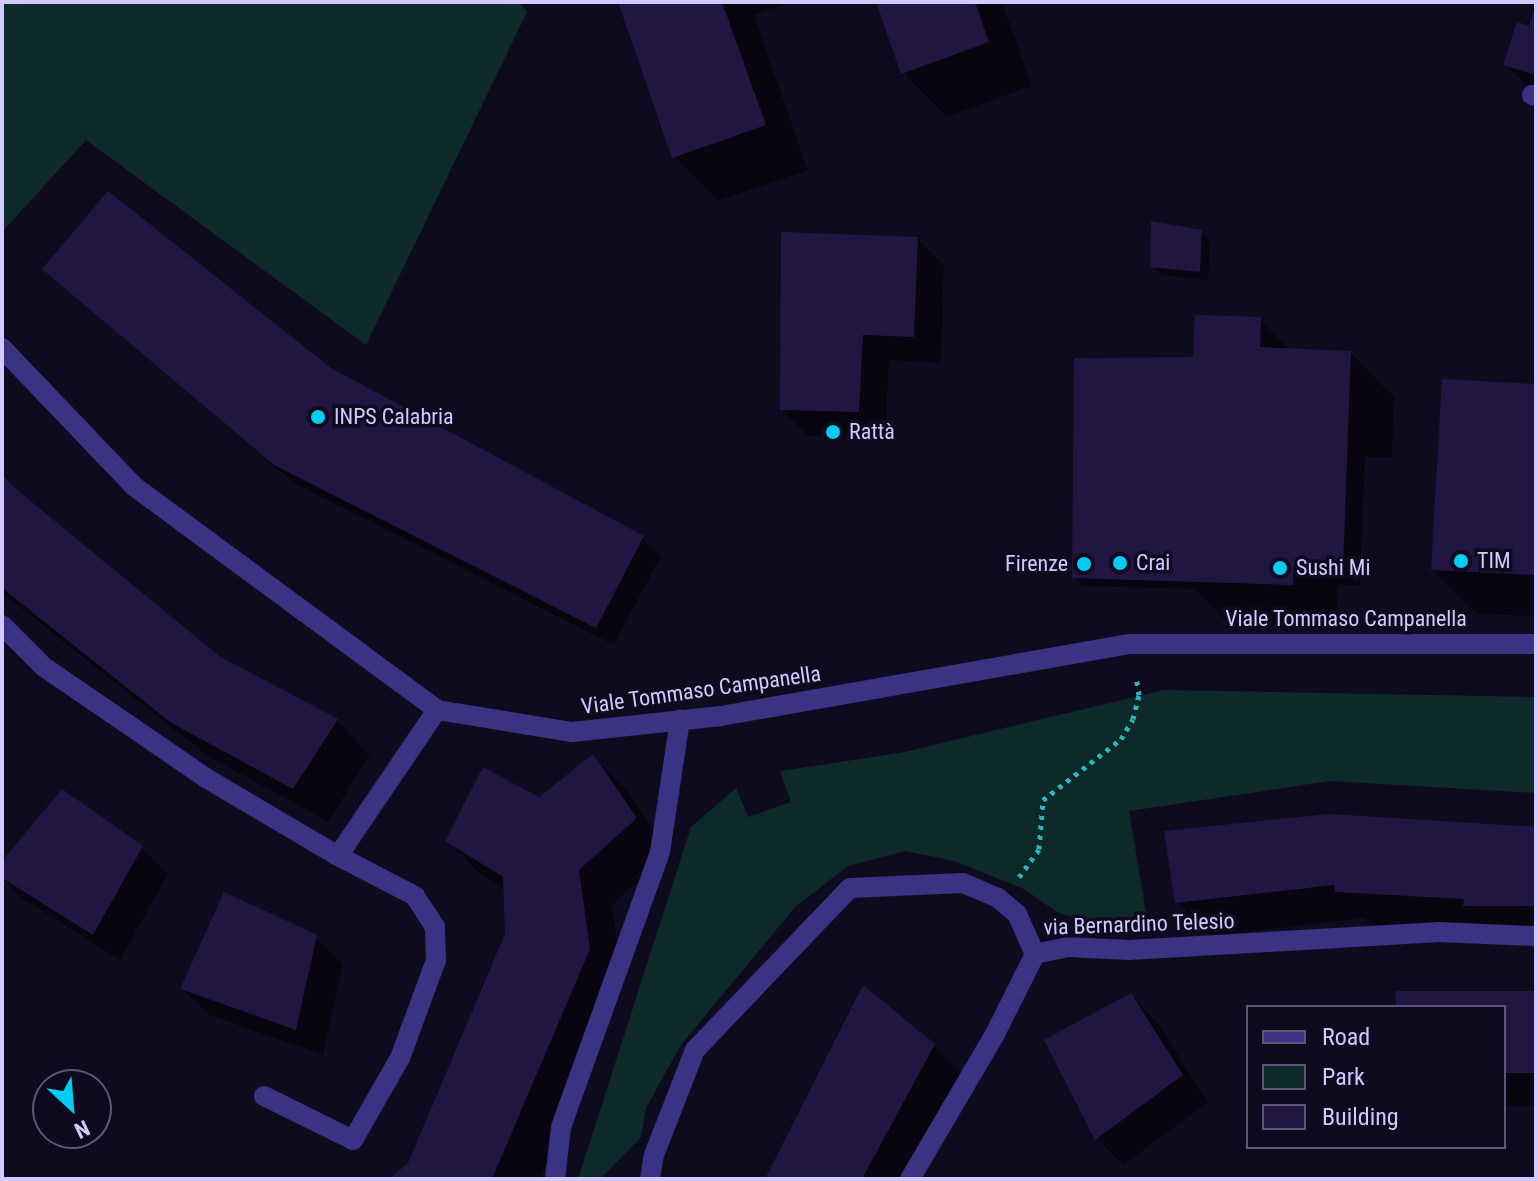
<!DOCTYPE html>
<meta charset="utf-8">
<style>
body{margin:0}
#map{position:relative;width:1538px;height:1181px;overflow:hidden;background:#0f0b1f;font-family:"Roboto Condensed",sans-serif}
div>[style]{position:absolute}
.green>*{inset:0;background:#0d292a}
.shadow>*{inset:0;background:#0007}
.building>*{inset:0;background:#211542}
.path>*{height:5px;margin-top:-2.5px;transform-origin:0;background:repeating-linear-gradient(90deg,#23b8b9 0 4px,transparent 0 10px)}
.minor>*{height:20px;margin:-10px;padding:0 10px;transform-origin:10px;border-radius:10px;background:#3a3282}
.dots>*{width:22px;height:22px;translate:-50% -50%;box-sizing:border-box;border:4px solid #0f0b1f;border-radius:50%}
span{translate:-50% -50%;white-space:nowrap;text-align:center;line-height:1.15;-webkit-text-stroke:7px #0f0b1f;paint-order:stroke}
.poi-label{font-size:22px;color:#d2c9ff}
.left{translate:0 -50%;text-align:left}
.right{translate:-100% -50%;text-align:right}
.street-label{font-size:22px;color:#d2c9ff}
.frame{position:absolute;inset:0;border:4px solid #d2c9ff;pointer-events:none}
.legend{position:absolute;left:1246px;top:1005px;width:260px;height:144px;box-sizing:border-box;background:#0f0b1f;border:2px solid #5d5779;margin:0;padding:10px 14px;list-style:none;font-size:24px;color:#d2c9ff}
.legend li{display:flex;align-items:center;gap:16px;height:40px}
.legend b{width:40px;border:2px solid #5d5779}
.north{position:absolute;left:32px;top:1069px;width:80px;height:80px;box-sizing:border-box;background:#0f0b1f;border:2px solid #5d5779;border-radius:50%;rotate:154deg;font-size:22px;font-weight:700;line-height:32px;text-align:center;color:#d2c9ff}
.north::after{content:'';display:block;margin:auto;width:28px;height:36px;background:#00ccf4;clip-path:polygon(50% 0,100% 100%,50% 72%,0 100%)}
</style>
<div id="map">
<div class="green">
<div style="clip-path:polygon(2px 2px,520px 2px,527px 12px,366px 345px,86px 140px,2px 232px)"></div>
<div style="clip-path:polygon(1164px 690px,1536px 697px,1536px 793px,1330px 781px,1129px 811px,1147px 919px,1122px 928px,1095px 925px,1057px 912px,1022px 888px,954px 861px,906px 851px,848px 866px,795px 907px,681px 1045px,646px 1108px,641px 1137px,600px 1179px,578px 1179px,691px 827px,736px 788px,748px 817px,791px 802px,780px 771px,900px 753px)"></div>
</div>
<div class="shadow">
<div style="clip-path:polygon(620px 2px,791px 2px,754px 15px,808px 170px,718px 201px,674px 157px)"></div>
<div style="clip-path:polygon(878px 2px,1002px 2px,1032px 86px,947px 117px,903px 73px)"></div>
<div style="clip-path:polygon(1536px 16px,1536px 87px,1524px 83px,1506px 65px)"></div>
<div style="clip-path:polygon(1201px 232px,1210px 241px,1208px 280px,1161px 275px,1152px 266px)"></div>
<div style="clip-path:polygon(918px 239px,944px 265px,941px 363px,889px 360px,885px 438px,808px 436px,782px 410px)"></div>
<div style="clip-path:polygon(44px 269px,329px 370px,642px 538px,661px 556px,614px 645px,294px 483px)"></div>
<div style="clip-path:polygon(1260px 319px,1290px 350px,1350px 352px,1394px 397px,1392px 457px,1365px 457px,1360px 585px,1338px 585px,1337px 628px,1229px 624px,1194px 589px,1083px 586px,1074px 577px,1193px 359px)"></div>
<div style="clip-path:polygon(1536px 386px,1536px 616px,1477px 614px,1433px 570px)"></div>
<div style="clip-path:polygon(2px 473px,28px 502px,218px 657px,337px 721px,370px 755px,328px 822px,206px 755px,2px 593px)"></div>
<div style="clip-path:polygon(593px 757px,626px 790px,670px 853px,612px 905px,623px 983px,540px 1179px,392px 1179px,410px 1165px,507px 935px,506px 890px,481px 875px,448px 841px,539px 800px)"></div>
<div style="clip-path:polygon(1536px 829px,1536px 939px,1492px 932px,1371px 925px,1364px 918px,1211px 936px,1177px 902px)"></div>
<div style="clip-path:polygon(141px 847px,168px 874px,120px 960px,22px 898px,2px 878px,2px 865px)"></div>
<div style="clip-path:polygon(316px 937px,343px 964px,323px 1055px,209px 1015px,183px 989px)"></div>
<div style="clip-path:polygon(1536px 993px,1536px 1106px,1504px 1106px,1504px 1007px,1398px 1007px)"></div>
<div style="clip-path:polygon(1131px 996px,1157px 1022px,1208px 1102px,1123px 1165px,1097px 1138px)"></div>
<div style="clip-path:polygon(933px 1045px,967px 1079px,914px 1179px,767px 1179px)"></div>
</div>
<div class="building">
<div style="clip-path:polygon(618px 2px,722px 2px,766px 125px,672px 158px)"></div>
<div style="clip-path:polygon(876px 2px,975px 2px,989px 42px,901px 74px)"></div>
<div style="clip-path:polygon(1533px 13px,1536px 14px,1536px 75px,1503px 65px,1517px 22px,1529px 26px)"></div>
<div style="clip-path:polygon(108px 191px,331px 368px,644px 536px,596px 628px,274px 465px,42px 269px)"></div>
<div style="clip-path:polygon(1151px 221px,1202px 230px,1200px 272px,1150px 267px)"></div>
<div style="clip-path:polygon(781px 232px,918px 237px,914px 337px,863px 335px,859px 412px,780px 410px)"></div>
<div style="clip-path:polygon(1195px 315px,1261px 317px,1260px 347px,1351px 351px,1343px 568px,1294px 567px,1293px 585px,1072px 578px,1074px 358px,1193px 357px)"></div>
<div style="clip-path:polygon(1442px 379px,1536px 384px,1536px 575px,1431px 570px)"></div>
<div style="clip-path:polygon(2px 474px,16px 489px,219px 656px,338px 719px,293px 789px,170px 722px,2px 588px)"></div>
<div style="clip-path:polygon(593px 754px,637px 818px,579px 870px,590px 949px,492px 1179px,389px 1179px,408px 1163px,505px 934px,503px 877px,445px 841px,483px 767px,539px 797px)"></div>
<div style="clip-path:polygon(62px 789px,143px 846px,93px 935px,2px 878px,2px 861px)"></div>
<div style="clip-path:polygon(1329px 814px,1536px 827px,1536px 906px,1463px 906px,1464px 899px,1335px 892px,1334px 885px,1175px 903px,1164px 831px)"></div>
<div style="clip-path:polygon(224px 892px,317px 935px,296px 1030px,180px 989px)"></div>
<div style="clip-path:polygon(863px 985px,935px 1044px,862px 1179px,765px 1179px)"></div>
<div style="clip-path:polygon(1395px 991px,1536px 991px,1536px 1073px,1504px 1073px,1504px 1007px,1396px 1007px)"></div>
<div style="clip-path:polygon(1131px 993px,1183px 1075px,1095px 1140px,1044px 1040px)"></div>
</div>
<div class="path">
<div style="left:1019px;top:877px;width:34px;rotate:-54deg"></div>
<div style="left:1039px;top:849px;width:49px;rotate:-85.3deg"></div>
<div style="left:1043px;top:800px;width:99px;rotate:-38deg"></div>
<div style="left:1121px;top:739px;width:23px;rotate:-59deg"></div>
<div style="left:1133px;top:719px;width:25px;rotate:-76deg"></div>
<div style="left:1139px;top:695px;width:18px;rotate:-99deg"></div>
</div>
<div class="minor">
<div style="left:1532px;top:95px;width:4px;rotate:14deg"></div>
<div style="left:2px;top:348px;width:192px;rotate:46.3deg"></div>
<div style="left:135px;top:487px;width:375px;rotate:36.4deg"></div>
<div style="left:437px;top:710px;width:137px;rotate:9.3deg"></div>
<div style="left:572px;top:732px;width:150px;rotate:-6.1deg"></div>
<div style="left:721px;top:716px;width:415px;rotate:-10deg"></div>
<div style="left:1130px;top:644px;width:406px"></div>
<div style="left:2px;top:625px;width:59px;rotate:45deg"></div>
<div style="left:44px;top:667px;width:196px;rotate:34.4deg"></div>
<div style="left:206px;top:778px;width:153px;rotate:30.6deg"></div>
<div style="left:338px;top:856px;width:176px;rotate:-55.9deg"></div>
<div style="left:264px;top:1096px;width:99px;rotate:26.3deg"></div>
<div style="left:353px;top:1140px;width:95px;rotate:-60.2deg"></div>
<div style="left:400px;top:1058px;width:104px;rotate:-69.8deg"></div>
<div style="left:436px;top:960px;width:33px;rotate:-92deg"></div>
<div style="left:435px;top:927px;width:37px;rotate:-123deg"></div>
<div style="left:415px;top:896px;width:87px;rotate:-152.5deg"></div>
<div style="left:555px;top:1179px;width:52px;rotate:-83.4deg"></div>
<div style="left:561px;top:1127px;width:292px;rotate:-70.2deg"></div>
<div style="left:660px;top:852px;width:134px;rotate:-81.4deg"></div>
<div style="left:650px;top:1179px;width:24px;rotate:-81deg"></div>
<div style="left:654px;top:1155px;width:113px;rotate:-68.7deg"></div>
<div style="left:695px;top:1050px;width:224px;rotate:-46.3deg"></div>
<div style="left:850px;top:888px;width:113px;rotate:-2.5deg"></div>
<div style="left:963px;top:883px;width:38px;rotate:23deg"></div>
<div style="left:998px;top:898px;width:25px;rotate:40deg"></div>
<div style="left:1017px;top:914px;width:44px;rotate:65.8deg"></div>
<div style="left:1035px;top:954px;width:33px;rotate:-12deg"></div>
<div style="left:1067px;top:947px;width:62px;rotate:2.8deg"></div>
<div style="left:1129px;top:950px;width:311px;rotate:-3.3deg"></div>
<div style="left:1439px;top:932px;width:97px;rotate:2.4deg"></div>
<div style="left:910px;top:1179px;width:168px;rotate:-59.6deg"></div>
<div style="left:995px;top:1034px;width:89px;rotate:-63.4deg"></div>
</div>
<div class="dots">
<div style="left:318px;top:417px;background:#00ccf4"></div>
<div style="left:833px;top:432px;background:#00ccf4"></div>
<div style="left:1461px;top:561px;background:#00ccf4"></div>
<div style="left:1120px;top:563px;background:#00ccf4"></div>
<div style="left:1084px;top:564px;background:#00ccf4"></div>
<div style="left:1280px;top:568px;background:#00ccf4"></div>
</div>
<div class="poi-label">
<span class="left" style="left:334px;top:417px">INPS Calabria</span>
<span class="left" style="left:849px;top:432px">Rattà</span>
<span class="left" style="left:1477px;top:561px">TIM</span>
<span class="left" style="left:1136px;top:563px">Crai</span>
<span class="right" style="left:1068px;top:564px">Firenze</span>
<span class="left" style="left:1296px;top:568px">Sushi Mi</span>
</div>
<div class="street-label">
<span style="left:1346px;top:619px">Viale Tommaso Campanella</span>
<span style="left:701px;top:690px;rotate:-8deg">Viale Tommaso Campanella</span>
<span style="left:1139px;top:924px;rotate:-2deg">via Bernardino Telesio</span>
</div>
<div class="frame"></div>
<ul class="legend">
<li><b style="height:10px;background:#3a3282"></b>Road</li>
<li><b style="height:22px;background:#0d292a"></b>Park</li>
<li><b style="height:22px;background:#211542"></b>Building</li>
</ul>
<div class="north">N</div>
</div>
